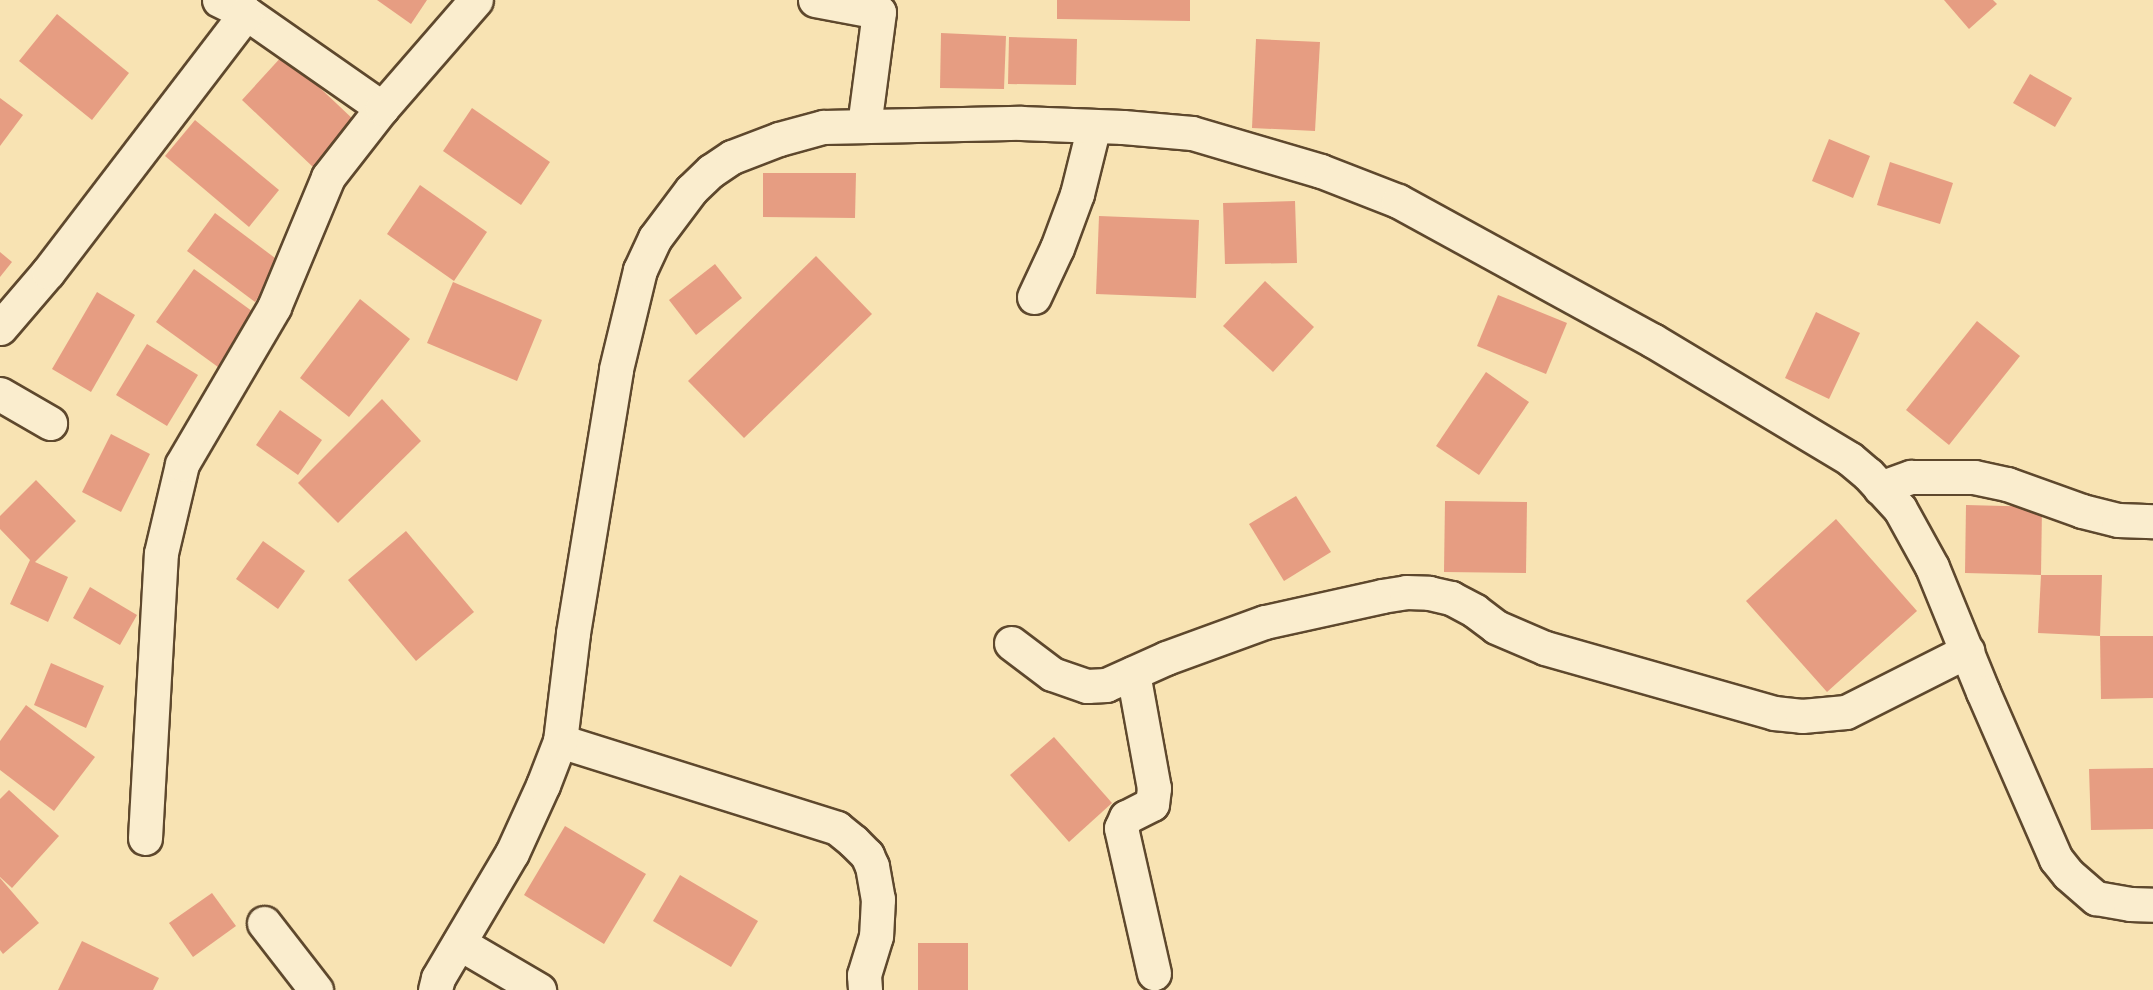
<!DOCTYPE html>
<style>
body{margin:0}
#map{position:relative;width:2153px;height:990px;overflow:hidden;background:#f8e3b3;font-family:Cardo,serif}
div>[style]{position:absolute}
.building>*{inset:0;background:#e69d82}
.roads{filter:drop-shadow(2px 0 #5e482d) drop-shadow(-2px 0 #5e482d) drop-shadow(0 2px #5e482d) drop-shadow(0 -2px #5e482d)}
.minor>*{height:33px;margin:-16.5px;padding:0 16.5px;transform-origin:16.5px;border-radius:16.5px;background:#faedce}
span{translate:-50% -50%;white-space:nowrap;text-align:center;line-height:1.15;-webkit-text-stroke:6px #faedce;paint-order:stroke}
</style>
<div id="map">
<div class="building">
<div style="clip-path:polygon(377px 0,427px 0,411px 24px)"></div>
<div style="clip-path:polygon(1057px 0,1190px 0,1190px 21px,1057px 19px)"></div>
<div style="clip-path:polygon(1944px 0,1993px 0,1997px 4px,1969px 29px)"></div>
<div style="clip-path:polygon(57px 14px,129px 73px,92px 120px,19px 61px)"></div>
<div style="clip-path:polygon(941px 33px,1006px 36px,1004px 89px,940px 88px)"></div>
<div style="clip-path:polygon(1009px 37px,1077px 39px,1076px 85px,1008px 84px)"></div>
<div style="clip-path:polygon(1256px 39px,1320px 42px,1315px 131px,1252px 128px)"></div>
<div style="clip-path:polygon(284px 54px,355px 121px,313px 167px,242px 100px)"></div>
<div style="clip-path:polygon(2030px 74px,2072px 98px,2055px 127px,2013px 103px)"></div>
<div style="clip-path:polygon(0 98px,23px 115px,0 146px)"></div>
<div style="clip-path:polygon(472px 108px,550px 162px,521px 205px,443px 151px)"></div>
<div style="clip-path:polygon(195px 120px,279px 190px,249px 227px,165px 156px)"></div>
<div style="clip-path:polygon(1829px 139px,1870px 156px,1853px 198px,1812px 181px)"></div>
<div style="clip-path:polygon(1890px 162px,1953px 183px,1940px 224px,1877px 205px)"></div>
<div style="clip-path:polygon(763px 173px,856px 173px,855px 218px,763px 217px)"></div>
<div style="clip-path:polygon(420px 185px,487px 232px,454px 281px,387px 234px)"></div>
<div style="clip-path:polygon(1295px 201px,1297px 263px,1225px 264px,1223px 203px)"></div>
<div style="clip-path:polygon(215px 213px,283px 264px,255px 302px,187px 251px)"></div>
<div style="clip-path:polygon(1099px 216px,1199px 220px,1196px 298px,1096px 294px)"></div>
<div style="clip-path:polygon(0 252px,12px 262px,0 277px)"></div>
<div style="clip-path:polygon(816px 256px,872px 314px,744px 438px,688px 381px)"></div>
<div style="clip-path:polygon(715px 264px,742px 298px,696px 335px,669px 300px)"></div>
<div style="clip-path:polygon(194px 269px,256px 314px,218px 367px,156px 322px)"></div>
<div style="clip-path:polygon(1265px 281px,1314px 327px,1273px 372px,1223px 326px)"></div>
<div style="clip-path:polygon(453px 282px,542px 320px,517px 381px,427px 343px)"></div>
<div style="clip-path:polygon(97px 292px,135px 315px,91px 392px,52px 369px)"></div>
<div style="clip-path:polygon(1498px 295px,1567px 323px,1546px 374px,1477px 346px)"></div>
<div style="clip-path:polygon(360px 299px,410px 339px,349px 417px,300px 378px)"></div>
<div style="clip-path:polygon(1816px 312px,1860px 333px,1829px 399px,1785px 378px)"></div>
<div style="clip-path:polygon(1977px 321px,2020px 356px,1949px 445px,1906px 410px)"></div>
<div style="clip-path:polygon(147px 344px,198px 375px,167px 426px,116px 395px)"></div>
<div style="clip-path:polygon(1486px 372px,1529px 402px,1479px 475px,1436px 446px)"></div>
<div style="clip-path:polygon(382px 399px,421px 441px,338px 523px,298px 483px)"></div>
<div style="clip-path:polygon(280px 410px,322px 440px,298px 475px,256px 445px)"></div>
<div style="clip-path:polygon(111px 434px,150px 454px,121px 512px,82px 492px)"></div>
<div style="clip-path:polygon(36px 480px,76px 521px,35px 562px,68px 577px,48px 622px,10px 604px,30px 560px,0 529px,0 516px)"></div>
<div style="clip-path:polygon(1296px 496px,1331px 552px,1284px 581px,1249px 524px)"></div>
<div style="clip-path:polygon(1445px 501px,1527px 502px,1526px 573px,1444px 572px)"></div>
<div style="clip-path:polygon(1966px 505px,2042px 507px,2041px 575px,1965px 573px)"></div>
<div style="clip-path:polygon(1836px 519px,1917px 611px,1827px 692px,1746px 601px)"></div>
<div style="clip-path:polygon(406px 531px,474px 612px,416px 661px,348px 580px)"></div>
<div style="clip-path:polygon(263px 541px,305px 571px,278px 609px,236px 579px)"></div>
<div style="clip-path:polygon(2041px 575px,2102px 575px,2100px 636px,2038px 633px)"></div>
<div style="clip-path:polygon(90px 587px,137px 615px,120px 645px,73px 618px)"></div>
<div style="clip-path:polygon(2100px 636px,2153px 636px,2153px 698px,2101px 699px)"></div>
<div style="clip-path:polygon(51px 663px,104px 686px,86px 728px,34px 705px)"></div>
<div style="clip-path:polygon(26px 705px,95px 757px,54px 811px,0 770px,0 741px)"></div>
<div style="clip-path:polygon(1054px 737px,1112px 803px,1069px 842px,1010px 775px)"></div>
<div style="clip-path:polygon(2153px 768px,2153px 829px,2091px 830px,2089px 769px)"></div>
<div style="clip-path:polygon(9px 790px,59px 836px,12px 888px,0 877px,0 799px)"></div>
<div style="clip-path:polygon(565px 826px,646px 874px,604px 944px,524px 895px)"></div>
<div style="clip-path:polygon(680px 875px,758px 921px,731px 967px,653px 921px)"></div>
<div style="clip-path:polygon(0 878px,39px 923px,3px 954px,0 950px)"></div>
<div style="clip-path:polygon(212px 893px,236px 926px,193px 957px,169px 923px)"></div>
<div style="clip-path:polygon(82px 941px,159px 978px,153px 990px,58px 990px)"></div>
<div style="clip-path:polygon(918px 943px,968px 943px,968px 990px,918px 990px)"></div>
</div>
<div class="roads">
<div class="minor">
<div style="left:219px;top:0;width:30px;rotate:26deg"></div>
<div style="left:246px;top:13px;width:166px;rotate:34.9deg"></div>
<div style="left:815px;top:0;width:65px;rotate:10.6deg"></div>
<div style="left:879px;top:12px;width:115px;rotate:97.5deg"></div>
<div style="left:1034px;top:297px;width:54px;rotate:-64.9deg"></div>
<div style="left:1057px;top:248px;width:58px;rotate:-69.7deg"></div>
<div style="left:1077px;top:194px;width:70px;rotate:-76deg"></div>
<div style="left:0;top:328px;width:74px;rotate:-49.4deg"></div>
<div style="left:48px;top:272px;width:326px;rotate:-52.6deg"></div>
<div style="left:0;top:394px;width:58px;rotate:30.1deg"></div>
<div style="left:1880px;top:488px;width:33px;rotate:-20deg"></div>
<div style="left:1911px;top:477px;width:63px"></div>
<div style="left:1974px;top:477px;width:34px;rotate:12deg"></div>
<div style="left:2007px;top:484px;width:80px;rotate:19.8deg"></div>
<div style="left:2082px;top:511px;width:37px;rotate:14deg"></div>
<div style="left:2118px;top:520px;width:35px;rotate:2deg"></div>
<div style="left:1011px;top:643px;width:51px;rotate:37.1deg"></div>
<div style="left:1052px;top:674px;width:37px;rotate:19deg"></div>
<div style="left:1087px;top:686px;width:19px;rotate:-3deg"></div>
<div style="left:1106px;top:685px;width:66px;rotate:-24.2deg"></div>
<div style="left:1166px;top:658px;width:105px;rotate:-20deg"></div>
<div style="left:1265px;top:622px;width:120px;rotate:-12.5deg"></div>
<div style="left:1382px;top:596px;width:24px;rotate:-9deg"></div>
<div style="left:1406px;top:592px;width:23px;rotate:2deg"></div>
<div style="left:1429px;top:593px;width:23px;rotate:13deg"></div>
<div style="left:1451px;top:598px;width:27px;rotate:28deg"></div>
<div style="left:1475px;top:611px;width:26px;rotate:37deg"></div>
<div style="left:1496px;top:627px;width:53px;rotate:23.2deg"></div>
<div style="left:1545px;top:648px;width:238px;rotate:15.8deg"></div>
<div style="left:1774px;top:713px;width:28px;rotate:6deg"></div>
<div style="left:1802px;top:716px;width:44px;rotate:-5.2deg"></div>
<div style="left:1846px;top:712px;width:136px;rotate:-26.8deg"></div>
<div style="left:1133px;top:673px;width:117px;rotate:79.7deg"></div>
<div style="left:1154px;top:788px;width:16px;rotate:97deg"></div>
<div style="left:1152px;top:804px;width:29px;rotate:153deg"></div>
<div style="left:1126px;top:817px;width:12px;rotate:114deg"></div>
<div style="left:1121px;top:828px;width:149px;rotate:77.2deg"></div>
<div style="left:560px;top:741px;width:290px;rotate:17.4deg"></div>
<div style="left:837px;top:828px;width:21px;rotate:39deg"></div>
<div style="left:853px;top:841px;width:20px;rotate:45deg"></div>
<div style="left:867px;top:855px;width:12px;rotate:66deg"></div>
<div style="left:872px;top:866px;width:34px;rotate:80deg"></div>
<div style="left:878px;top:899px;width:37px;rotate:93deg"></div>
<div style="left:876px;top:936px;width:41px;rotate:107.1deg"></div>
<div style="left:864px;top:975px;width:15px;rotate:86deg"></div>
<div style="left:145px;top:838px;width:285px;rotate:-86.8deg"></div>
<div style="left:161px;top:553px;width:91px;rotate:-76.7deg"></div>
<div style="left:182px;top:464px;width:182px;rotate:-59.6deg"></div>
<div style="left:274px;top:307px;width:141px;rotate:-67.4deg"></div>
<div style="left:328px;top:177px;width:88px;rotate:-52deg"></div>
<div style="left:382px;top:108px;width:143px;rotate:-49deg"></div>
<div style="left:264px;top:923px;width:85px;rotate:52.2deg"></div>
<div style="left:459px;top:943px;width:93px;rotate:30.4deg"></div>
<div style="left:435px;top:990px;width:12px;rotate:-76deg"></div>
<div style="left:438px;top:978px;width:145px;rotate:-59.4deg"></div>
<div style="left:512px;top:853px;width:75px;rotate:-65.5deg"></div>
<div style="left:543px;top:785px;width:47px;rotate:-68.9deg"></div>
<div style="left:560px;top:741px;width:109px;rotate:-83.1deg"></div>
<div style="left:573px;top:633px;width:267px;rotate:-80.7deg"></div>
<div style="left:616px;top:369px;width:102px;rotate:-76.4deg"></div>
<div style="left:640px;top:270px;width:35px;rotate:-65deg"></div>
<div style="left:655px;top:238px;width:60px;rotate:-53.1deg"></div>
<div style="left:691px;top:190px;width:28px;rotate:-44deg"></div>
<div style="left:711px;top:171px;width:25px;rotate:-34deg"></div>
<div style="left:732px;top:157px;width:50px;rotate:-21deg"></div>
<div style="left:779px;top:139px;width:46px;rotate:-15.3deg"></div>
<div style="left:823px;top:127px;width:198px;rotate:-1.2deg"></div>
<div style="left:1021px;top:123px;width:102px;rotate:2.2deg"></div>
<div style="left:1123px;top:127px;width:69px;rotate:5deg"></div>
<div style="left:1192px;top:133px;width:134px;rotate:16.4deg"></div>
<div style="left:1321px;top:171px;width:83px;rotate:21.3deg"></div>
<div style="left:1398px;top:201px;width:290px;rotate:28.7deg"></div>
<div style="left:1652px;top:340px;width:231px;rotate:31deg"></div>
<div style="left:1850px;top:459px;width:23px;rotate:40deg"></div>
<div style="left:1868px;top:474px;width:47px;rotate:47.6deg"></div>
<div style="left:1900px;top:509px;width:66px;rotate:61.1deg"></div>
<div style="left:1932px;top:567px;width:135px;rotate:67.8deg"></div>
<div style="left:1983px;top:692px;width:182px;rotate:66.4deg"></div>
<div style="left:2056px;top:859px;width:19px;rotate:51deg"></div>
<div style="left:2068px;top:874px;width:37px;rotate:41deg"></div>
<div style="left:2096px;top:898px;width:35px;rotate:10deg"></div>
<div style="left:2130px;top:904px;width:23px;rotate:2deg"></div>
</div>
</div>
</div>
